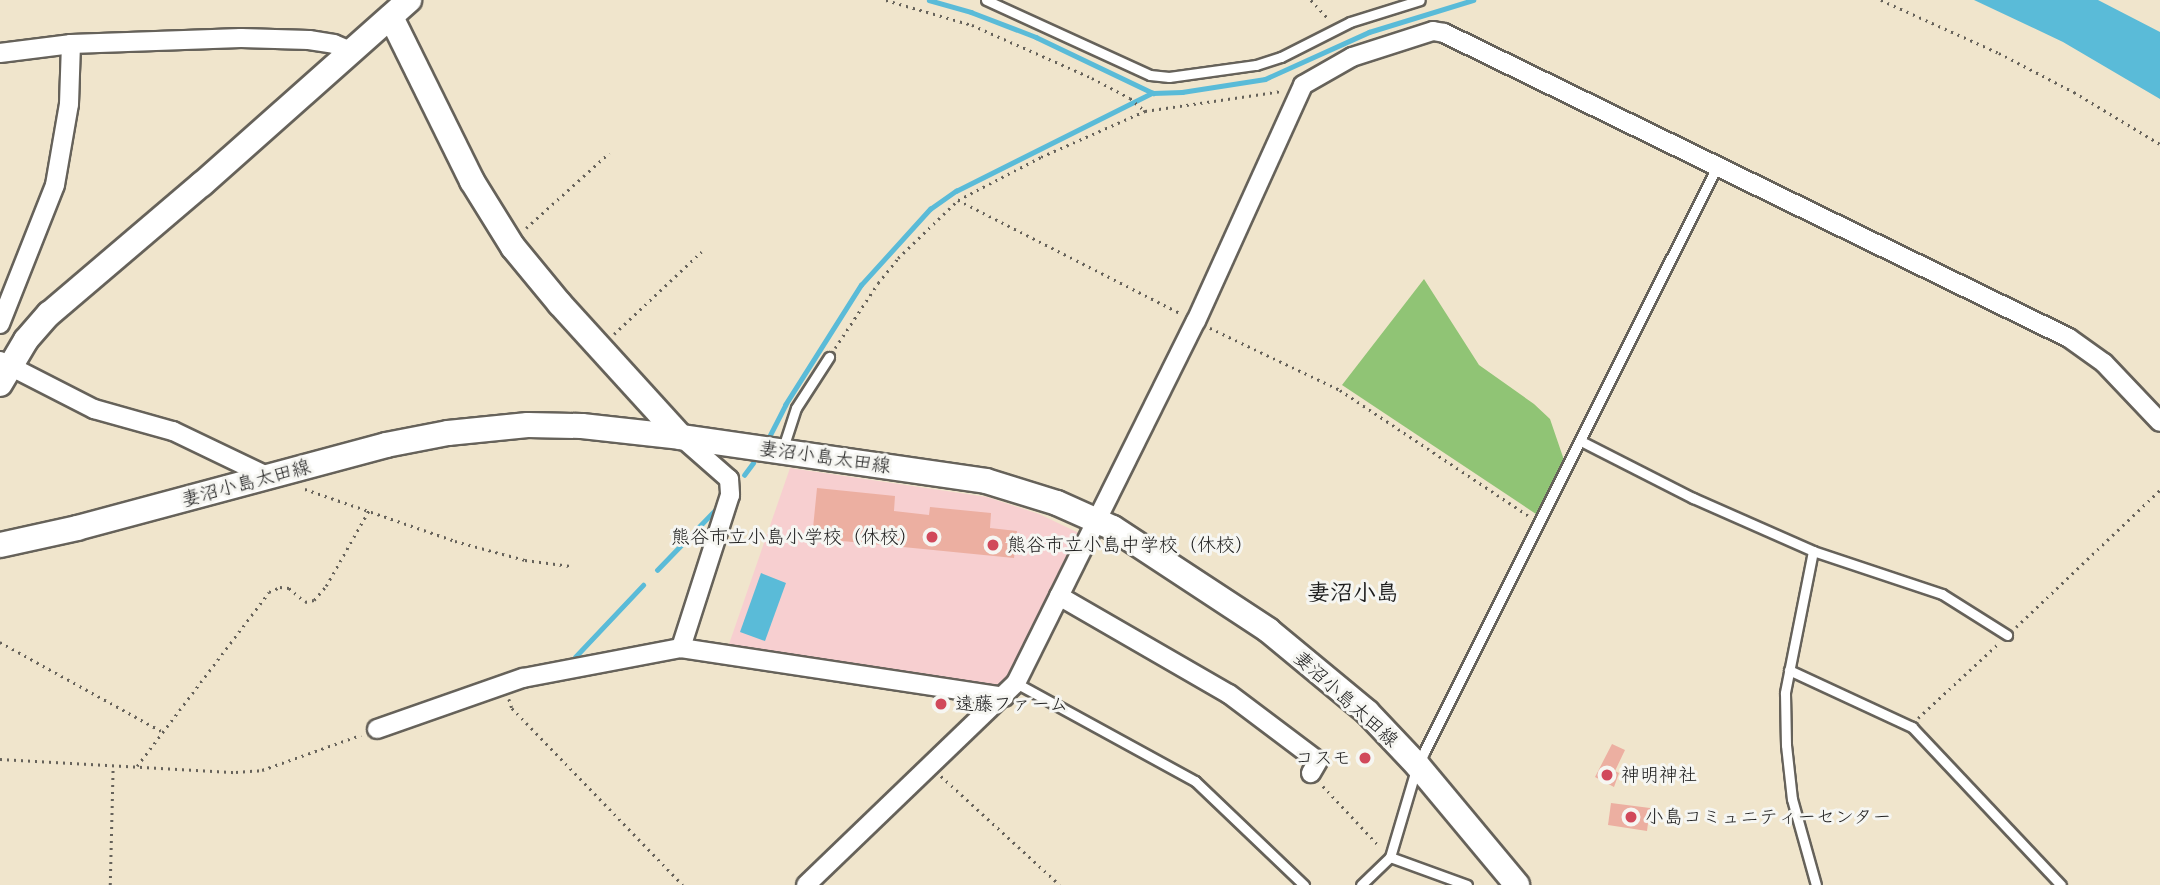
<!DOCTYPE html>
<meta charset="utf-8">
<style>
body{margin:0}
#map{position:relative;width:2160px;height:885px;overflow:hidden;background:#f0e5cc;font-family:Delius,"Klee One",sans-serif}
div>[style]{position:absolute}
.built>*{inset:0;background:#f7cfd0}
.green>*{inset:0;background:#90c475}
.water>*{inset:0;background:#5abbd8}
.stream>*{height:4.5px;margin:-2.25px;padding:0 2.25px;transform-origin:2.25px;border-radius:2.25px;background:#5abbd8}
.building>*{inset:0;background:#ecafa1}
.path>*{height:2.5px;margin-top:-1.25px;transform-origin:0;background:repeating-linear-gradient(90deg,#66625a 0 2px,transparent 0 7px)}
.roads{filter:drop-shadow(2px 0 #66625a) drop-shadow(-2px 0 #66625a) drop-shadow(0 2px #66625a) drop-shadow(0 -2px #66625a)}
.lane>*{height:9px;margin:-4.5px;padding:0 4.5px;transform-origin:4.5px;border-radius:4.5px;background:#fff}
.street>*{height:18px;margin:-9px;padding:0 9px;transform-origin:9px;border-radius:9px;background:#fff}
.secondary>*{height:24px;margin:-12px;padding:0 12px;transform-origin:12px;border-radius:12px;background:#fff}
.dots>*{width:19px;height:19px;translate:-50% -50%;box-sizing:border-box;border:4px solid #f6f6f2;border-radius:50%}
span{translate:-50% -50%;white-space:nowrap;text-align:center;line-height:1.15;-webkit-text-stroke:6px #f6f6f2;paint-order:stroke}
.street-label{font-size:19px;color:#1c1c1c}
.poi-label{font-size:19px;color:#1c1c1c}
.right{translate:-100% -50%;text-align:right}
.left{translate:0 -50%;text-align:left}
.quarter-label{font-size:23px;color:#1c1c1c;font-weight:700}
</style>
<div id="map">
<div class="built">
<div style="clip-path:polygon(790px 468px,987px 497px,1039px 514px,1079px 533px,1011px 678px,997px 687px,728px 647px)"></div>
</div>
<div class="green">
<div style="clip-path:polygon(1424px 279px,1479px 365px,1534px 404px,1550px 419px,1564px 460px,1536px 514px,1342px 385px)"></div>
</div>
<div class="water">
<div style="clip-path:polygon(1974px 0,2098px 0,2160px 32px,2160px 99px,2063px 42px)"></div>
<div style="clip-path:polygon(761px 573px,786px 583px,765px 641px,740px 632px)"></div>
</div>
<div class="stream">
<div style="left:929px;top:0;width:44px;rotate:15.9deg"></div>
<div style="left:971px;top:12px;width:70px;rotate:21deg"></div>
<div style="left:1036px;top:37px;width:130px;rotate:25.6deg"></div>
<div style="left:1153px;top:93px;width:29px;rotate:-2deg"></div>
<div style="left:1182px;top:92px;width:84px;rotate:-8.9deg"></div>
<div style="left:1265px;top:79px;width:114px;rotate:-24.3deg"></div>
<div style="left:1369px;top:32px;width:109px;rotate:-17.1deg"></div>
<div style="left:769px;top:437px;width:36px;rotate:-63deg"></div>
<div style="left:785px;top:405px;width:142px;rotate:-57.7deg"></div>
<div style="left:861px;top:285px;width:103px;rotate:-47.8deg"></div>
<div style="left:930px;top:209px;width:32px;rotate:-35deg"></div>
<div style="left:956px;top:191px;width:219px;rotate:-26.6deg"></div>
<div style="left:744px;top:475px;width:15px;rotate:-53deg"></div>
<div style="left:657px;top:570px;width:86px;rotate:-45.9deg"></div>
<div style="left:575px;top:657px;width:99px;rotate:-46.6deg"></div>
</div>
<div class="building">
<div style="clip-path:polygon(817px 488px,895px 496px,894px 511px,929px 515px,930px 507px,991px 513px,990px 528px,1017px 531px,1014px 558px,812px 538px)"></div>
<div style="clip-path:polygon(1612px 744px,1625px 750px,1615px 771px,1619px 773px,1614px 787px,1595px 777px)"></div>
<div style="clip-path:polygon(1611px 803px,1650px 808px,1647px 831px,1608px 825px)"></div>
</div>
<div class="path">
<div style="left:886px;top:0;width:90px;rotate:16.2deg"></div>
<div style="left:972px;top:25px;width:131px;rotate:23.8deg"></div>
<div style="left:1092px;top:78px;width:43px;rotate:27.8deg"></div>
<div style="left:1130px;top:98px;width:20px;rotate:41deg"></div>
<div style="left:1311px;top:0;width:25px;rotate:47deg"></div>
<div style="left:1881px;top:0;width:129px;rotate:24.2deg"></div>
<div style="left:1999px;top:53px;width:85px;rotate:27.5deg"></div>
<div style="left:2074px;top:92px;width:100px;rotate:31.2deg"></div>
<div style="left:958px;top:200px;width:251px;rotate:27deg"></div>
<div style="left:526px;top:228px;width:112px;rotate:-42.1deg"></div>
<div style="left:1210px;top:328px;width:144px;rotate:25.5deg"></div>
<div style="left:1340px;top:390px;width:227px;rotate:33.7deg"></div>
<div style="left:614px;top:334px;width:120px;rotate:-43.3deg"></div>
<div style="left:835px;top:348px;width:78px;rotate:-56.5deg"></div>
<div style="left:878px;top:283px;width:32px;rotate:-51deg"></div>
<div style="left:898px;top:258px;width:83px;rotate:-44deg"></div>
<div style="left:958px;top:200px;width:93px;rotate:-27.4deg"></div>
<div style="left:1041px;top:157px;width:114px;rotate:-23.9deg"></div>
<div style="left:1145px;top:111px;width:138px;rotate:-8.3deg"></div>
<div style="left:305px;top:489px;width:159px;rotate:19.1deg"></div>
<div style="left:455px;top:541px;width:73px;rotate:15.2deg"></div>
<div style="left:525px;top:560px;width:46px;rotate:7.4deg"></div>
<div style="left:2016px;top:627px;width:199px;rotate:-43.6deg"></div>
<div style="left:0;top:642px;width:184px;rotate:28.9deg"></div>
<div style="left:509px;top:699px;width:9px;rotate:72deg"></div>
<div style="left:512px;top:708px;width:246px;rotate:46deg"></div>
<div style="left:1918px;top:718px;width:109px;rotate:-42.8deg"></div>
<div style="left:0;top:759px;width:236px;rotate:3.2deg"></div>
<div style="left:236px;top:772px;width:26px;rotate:-4deg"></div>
<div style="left:262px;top:770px;width:105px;rotate:-19.5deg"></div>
<div style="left:137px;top:766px;width:218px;rotate:-52.8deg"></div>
<div style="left:269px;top:592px;width:12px;rotate:-24deg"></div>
<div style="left:280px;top:587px;width:9px;rotate:6deg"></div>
<div style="left:289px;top:588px;width:21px;rotate:41deg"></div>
<div style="left:305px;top:602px;width:9px;rotate:-13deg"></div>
<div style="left:314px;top:600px;width:18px;rotate:-49deg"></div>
<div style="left:326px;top:586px;width:87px;rotate:-60.5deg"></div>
<div style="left:941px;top:776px;width:161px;rotate:42.5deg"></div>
<div style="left:1323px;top:786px;width:83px;rotate:46.9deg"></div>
<div style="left:110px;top:885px;width:119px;rotate:-88.6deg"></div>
</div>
<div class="roads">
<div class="lane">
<div style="left:986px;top:0;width:180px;rotate:24.6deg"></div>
<div style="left:1150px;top:75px;width:19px;rotate:6deg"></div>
<div style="left:1169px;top:77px;width:88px;rotate:-7.9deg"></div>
<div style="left:1256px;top:65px;width:26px;rotate:-18deg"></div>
<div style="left:1281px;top:57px;width:77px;rotate:-26.9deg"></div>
<div style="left:1350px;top:22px;width:73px;rotate:-17.4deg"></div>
<div style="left:1581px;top:441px;width:126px;rotate:27deg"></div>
<div style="left:1693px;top:498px;width:131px;rotate:23.8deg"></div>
<div style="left:1813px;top:551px;width:136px;rotate:18.4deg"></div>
<div style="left:1942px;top:594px;width:77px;rotate:32.2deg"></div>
<div style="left:782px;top:451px;width:45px;rotate:-72deg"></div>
<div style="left:796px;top:408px;width:61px;rotate:-57.1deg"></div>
<div style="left:1813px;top:551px;width:145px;rotate:101.2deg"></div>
<div style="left:1785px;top:693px;width:52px;rotate:88.9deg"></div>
<div style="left:1786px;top:745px;width:54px;rotate:83.7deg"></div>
<div style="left:1792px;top:799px;width:89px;rotate:74.4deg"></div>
<div style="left:1789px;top:670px;width:136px;rotate:24.9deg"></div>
<div style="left:1912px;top:727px;width:217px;rotate:46.7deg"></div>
<div style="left:1016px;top:683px;width:204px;rotate:28.7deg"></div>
<div style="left:1195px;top:781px;width:151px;rotate:43.7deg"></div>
<div style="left:1390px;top:857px;width:82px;rotate:20deg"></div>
<div style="left:1361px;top:885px;width:40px;rotate:-44deg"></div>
<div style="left:1390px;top:857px;width:84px;rotate:-73.5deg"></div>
<div style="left:1414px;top:776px;width:28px;rotate:-67deg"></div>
<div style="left:1425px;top:750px;width:651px;rotate:-63.43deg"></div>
</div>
<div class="street">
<div style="left:0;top:53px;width:72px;rotate:-7.2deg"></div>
<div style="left:71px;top:44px;width:170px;rotate:-2deg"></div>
<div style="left:241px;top:38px;width:68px;rotate:1.7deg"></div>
<div style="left:309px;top:40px;width:25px;rotate:9deg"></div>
<div style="left:334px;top:44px;width:21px;rotate:23deg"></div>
<div style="left:0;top:324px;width:149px;rotate:-68.4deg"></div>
<div style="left:55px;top:185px;width:82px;rotate:-80.2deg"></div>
<div style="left:69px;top:104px;width:60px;rotate:-88.1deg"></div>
<div style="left:0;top:361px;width:106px;rotate:27.1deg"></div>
<div style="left:94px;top:409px;width:82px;rotate:15.6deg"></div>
<div style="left:173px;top:431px;width:106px;rotate:25.6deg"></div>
<div style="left:681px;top:437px;width:64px;rotate:41.2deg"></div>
<div style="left:729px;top:479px;width:16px;rotate:86deg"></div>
<div style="left:730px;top:495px;width:161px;rotate:107.8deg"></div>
<div style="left:1059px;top:596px;width:196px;rotate:30deg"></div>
<div style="left:1229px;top:694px;width:111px;rotate:37deg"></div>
<div style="left:1318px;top:761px;width:14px;rotate:120deg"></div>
<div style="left:377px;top:729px;width:155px;rotate:-19.3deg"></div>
<div style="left:523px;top:678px;width:161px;rotate:-10.8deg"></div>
<div style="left:681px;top:648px;width:327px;rotate:8.6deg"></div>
<div style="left:806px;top:885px;width:291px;rotate:-43.9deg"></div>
<div style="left:1016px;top:683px;width:404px;rotate:-63.6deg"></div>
<div style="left:1196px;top:321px;width:259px;rotate:-65.6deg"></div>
<div style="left:1303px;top:85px;width:56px;rotate:-29.7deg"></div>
<div style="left:1352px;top:57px;width:85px;rotate:-17.8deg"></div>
<div style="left:1433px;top:31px;width:11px;rotate:10deg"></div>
<div style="left:1444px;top:33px;width:695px;rotate:26.01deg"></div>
<div style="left:2069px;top:338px;width:43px;rotate:35.5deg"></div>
<div style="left:2104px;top:363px;width:81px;rotate:46.5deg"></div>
</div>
<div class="secondary">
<div style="left:391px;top:17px;width:183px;rotate:63.7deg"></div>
<div style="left:472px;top:181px;width:78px;rotate:58.2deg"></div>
<div style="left:513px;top:247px;width:74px;rotate:50.5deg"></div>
<div style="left:560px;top:304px;width:180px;rotate:47.7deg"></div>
<div style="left:0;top:384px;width:51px;rotate:-59.4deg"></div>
<div style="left:26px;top:340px;width:35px;rotate:-49deg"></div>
<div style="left:49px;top:314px;width:201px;rotate:-40.4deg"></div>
<div style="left:202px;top:184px;width:277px;rotate:-41.6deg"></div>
<div style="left:0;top:545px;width:79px;rotate:-12.4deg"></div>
<div style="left:77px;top:528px;width:320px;rotate:-15deg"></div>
<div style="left:386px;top:445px;width:63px;rotate:-11deg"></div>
<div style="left:448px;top:433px;width:80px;rotate:-5.7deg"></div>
<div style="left:528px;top:425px;width:54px;rotate:1.1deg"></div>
<div style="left:582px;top:426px;width:100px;rotate:6.3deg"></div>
<div style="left:681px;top:437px;width:308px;rotate:8.2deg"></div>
<div style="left:986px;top:481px;width:74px;rotate:17.2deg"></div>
<div style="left:1057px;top:503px;width:61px;rotate:24.1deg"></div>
<div style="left:1113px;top:528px;width:186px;rotate:33.3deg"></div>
<div style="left:1268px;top:630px;width:129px;rotate:39.6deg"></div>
<div style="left:1367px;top:712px;width:74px;rotate:46.6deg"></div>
<div style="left:1418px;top:766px;width:155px;rotate:50.2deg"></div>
</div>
</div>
<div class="dots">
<div style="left:932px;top:537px;background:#d1495b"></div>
<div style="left:993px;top:545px;background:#d1495b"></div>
<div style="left:941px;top:704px;background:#d1495b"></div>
<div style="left:1365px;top:758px;background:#d1495b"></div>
<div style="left:1607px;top:775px;background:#d1495b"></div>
<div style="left:1631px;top:817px;background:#d1495b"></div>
</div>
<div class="street-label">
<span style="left:825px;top:457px;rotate:8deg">妻沼小島太田線</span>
<span style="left:246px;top:483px;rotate:-15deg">妻沼小島太田線</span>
<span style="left:1346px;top:699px;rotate:42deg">妻沼小島太田線</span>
</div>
<div class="poi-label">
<span class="right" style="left:918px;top:537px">熊谷市立小島小学校（休校）</span>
<span class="left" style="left:1007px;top:545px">熊谷市立小島中学校（休校）</span>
<span class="left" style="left:955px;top:704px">遠藤ファーム</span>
<span class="right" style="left:1351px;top:758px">コスモ</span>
<span class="left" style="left:1621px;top:775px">神明神社</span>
<span class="left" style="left:1645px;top:817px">小島コミュニティーセンター</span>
</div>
<div class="quarter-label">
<span style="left:1353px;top:592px">妻沼小島</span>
</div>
</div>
